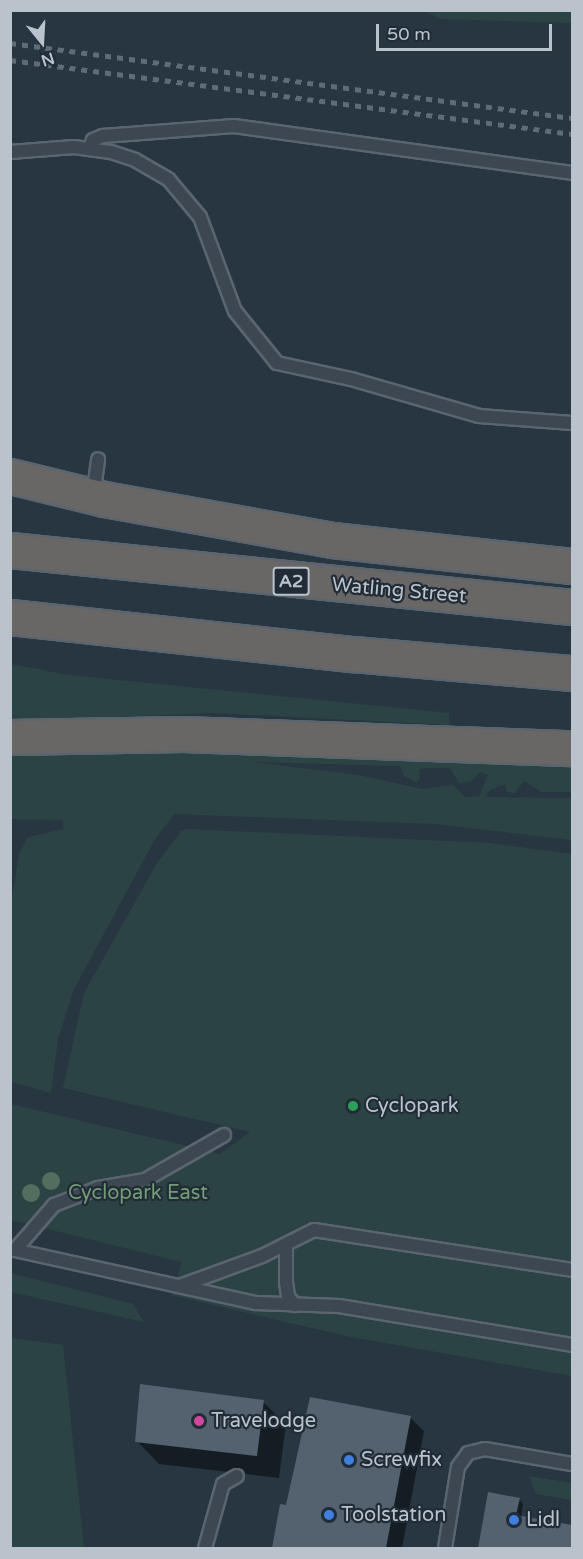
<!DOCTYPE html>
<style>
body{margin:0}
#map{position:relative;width:583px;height:1559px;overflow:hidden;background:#283641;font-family:"Varela Round",sans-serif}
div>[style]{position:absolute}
.green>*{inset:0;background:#2b4443}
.shadow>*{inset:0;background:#0007}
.building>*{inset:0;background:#54616e}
.roads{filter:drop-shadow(2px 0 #5b656f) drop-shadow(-2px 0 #5b656f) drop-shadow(0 2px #5b656f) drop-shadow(0 -2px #5b656f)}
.service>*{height:12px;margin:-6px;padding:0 6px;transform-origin:6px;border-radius:6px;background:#3c4751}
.trunk>*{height:33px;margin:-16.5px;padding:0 16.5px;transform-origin:16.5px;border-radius:16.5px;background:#696766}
.rail>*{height:4.5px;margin-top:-2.25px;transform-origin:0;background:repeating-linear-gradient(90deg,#5f6c78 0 6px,transparent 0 12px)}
.trees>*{width:18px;height:18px;margin:-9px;border-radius:50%;background:#516e5f}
.dots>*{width:16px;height:16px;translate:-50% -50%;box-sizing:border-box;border:3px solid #212c37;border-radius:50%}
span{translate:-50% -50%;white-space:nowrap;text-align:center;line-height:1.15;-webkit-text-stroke:4.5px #212c37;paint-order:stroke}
.shield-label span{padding:2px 4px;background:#212c37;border:2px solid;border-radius:4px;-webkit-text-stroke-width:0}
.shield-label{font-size:18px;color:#bac2cb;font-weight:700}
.street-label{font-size:20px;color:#bac2cb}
.poi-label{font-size:20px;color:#bac2cb}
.left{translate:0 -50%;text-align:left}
.park-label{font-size:20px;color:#729b77}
.frame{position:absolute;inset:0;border:12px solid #bac2cb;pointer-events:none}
.north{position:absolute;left:12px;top:12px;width:60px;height:60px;-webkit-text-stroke:4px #212c37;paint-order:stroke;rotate:162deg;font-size:16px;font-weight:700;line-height:24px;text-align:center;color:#bac2cb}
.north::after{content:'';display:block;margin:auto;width:21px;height:27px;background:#bac2cb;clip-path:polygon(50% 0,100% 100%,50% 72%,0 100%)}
.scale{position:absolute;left:376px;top:24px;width:176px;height:27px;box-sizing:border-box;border:3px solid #bac2cb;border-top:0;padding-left:8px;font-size:18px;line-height:21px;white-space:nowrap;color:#bac2cb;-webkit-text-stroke:4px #212c37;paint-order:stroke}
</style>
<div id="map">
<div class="green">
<div style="clip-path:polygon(425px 11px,572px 11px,572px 23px,441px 19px)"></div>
<div style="clip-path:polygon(11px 664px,68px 675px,449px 713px,449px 725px,214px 713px,11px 721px)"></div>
<div style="clip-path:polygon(evenodd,137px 748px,572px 763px,571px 792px,541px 792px,524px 781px,515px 793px,507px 792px,505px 784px,490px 790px,486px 797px,572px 798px,572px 840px,436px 824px,174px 814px,155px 839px,74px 989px,58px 1039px,51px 1093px,11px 1082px,10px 911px,19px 854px,28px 837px,63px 829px,63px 820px,11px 819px,11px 752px,137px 748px,254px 762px,400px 766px,404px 776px,416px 782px,420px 779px,419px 769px,427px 768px,450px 768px,459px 783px,472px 781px,480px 772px,488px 775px,479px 797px,465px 797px,453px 785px,422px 789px,359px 775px,254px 762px)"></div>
<div style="clip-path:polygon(188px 829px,490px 843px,572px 854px,572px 1376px,346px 1336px,171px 1295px,182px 1262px,11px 1220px,11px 1104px,220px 1154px,250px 1132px,63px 1088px,84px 993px,157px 863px,181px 831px)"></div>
<div style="clip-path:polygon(11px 1273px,133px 1304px,144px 1322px,11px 1292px)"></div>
<div style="clip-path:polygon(11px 1338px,63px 1345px,84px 1548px,11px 1548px)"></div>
<div style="clip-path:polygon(529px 1476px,572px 1483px,572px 1500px,536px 1494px)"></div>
</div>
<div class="shadow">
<div style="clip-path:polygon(263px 1402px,286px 1424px,279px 1478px,159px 1464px,137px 1441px)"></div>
<div style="clip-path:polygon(410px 1417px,424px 1431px,402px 1548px,274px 1548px,282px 1506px,287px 1507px)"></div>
<div style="clip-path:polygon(489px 1494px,519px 1499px,523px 1504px,521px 1518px,572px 1527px,572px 1548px,480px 1548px)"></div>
</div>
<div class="building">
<div style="clip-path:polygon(140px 1384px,264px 1400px,257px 1456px,135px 1442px)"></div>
<div style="clip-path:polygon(310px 1397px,411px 1416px,386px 1548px,272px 1548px,280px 1504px,286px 1505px)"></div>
<div style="clip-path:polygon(488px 1492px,520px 1498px,516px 1515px,572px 1525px,572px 1548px,478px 1548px)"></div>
</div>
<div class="roads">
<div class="service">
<div style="left:90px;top:149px;width:9px;rotate:-72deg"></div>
<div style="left:93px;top:140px;width:11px;rotate:-22deg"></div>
<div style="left:103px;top:136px;width:131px;rotate:-4.4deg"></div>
<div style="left:234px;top:126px;width:341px;rotate:7.9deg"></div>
<div style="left:10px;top:152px;width:64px;rotate:-4.5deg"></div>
<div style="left:74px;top:147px;width:37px;rotate:8deg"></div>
<div style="left:111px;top:152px;width:25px;rotate:18deg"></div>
<div style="left:135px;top:160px;width:39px;rotate:30deg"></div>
<div style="left:169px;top:180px;width:48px;rotate:50deg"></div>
<div style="left:200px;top:217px;width:100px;rotate:69.6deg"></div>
<div style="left:235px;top:311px;width:67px;rotate:51.1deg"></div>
<div style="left:277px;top:363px;width:76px;rotate:12.2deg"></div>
<div style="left:351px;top:379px;width:133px;rotate:16.1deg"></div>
<div style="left:479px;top:416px;width:93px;rotate:4.3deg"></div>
<div style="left:93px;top:496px;width:37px;rotate:-82deg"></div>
<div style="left:286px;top:1244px;width:38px;rotate:90deg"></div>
<div style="left:286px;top:1282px;width:15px;rotate:82deg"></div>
<div style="left:288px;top:1297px;width:11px;rotate:49deg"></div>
<div style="left:10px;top:1249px;width:252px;rotate:12.4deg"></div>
<div style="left:256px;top:1303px;width:83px;rotate:2.1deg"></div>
<div style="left:339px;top:1306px;width:236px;rotate:9.5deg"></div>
<div style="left:15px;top:1250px;width:60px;rotate:-49.1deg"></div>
<div style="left:54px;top:1205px;width:47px;rotate:-21.1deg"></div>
<div style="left:98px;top:1188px;width:48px;rotate:-9.7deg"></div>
<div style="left:145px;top:1180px;width:91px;rotate:-29.7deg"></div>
<div style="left:180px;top:1286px;width:87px;rotate:-20.1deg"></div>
<div style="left:262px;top:1256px;width:58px;rotate:-26.6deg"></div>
<div style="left:314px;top:1230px;width:261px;rotate:8.8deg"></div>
<div style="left:205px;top:1548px;width:66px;rotate:-74.3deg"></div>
<div style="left:223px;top:1484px;width:16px;rotate:-30deg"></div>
<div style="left:445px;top:1548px;width:82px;rotate:-80.9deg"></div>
<div style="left:458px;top:1467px;width:17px;rotate:-54deg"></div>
<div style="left:468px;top:1453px;width:17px;rotate:-13deg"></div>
<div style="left:485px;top:1449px;width:88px;rotate:9.8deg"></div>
</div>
<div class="trunk">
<div style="left:10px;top:476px;width:97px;rotate:13.7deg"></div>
<div style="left:104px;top:499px;width:232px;rotate:10.2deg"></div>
<div style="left:332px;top:540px;width:241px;rotate:6.2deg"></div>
<div style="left:10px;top:550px;width:565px;rotate:5.79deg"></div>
<div style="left:10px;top:617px;width:345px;rotate:6.2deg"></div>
<div style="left:353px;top:654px;width:220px;rotate:5deg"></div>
<div style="left:10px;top:737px;width:173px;rotate:-1deg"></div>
<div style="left:183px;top:734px;width:389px;rotate:2.1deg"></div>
</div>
</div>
<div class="rail">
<div style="left:10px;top:43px;width:567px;rotate:7.6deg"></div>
<div style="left:10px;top:60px;width:567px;rotate:7.5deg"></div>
</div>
<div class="trees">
<div style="left:51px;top:1181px"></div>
<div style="left:31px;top:1193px"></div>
</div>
<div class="dots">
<div style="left:353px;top:1106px;background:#2e9e5b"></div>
<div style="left:199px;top:1421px;background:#d1479c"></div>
<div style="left:349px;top:1460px;background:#3f7fe0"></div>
<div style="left:329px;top:1515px;background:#3f7fe0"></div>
<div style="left:514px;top:1520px;background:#3f7fe0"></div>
</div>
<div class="shield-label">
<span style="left:291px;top:581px">A2</span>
</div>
<div class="street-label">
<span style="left:399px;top:591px;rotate:5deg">Watling Street</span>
</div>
<div class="poi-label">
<span class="left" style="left:365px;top:1106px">Cyclopark</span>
<span class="left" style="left:211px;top:1421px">Travelodge</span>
<span class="left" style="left:361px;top:1460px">Screwfix</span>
<span class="left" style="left:341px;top:1515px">Toolstation</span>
<span class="left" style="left:526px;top:1520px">Lidl</span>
</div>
<div class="park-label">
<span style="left:138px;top:1193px">Cyclopark East</span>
</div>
<div class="frame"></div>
<div class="north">N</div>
<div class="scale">50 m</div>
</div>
